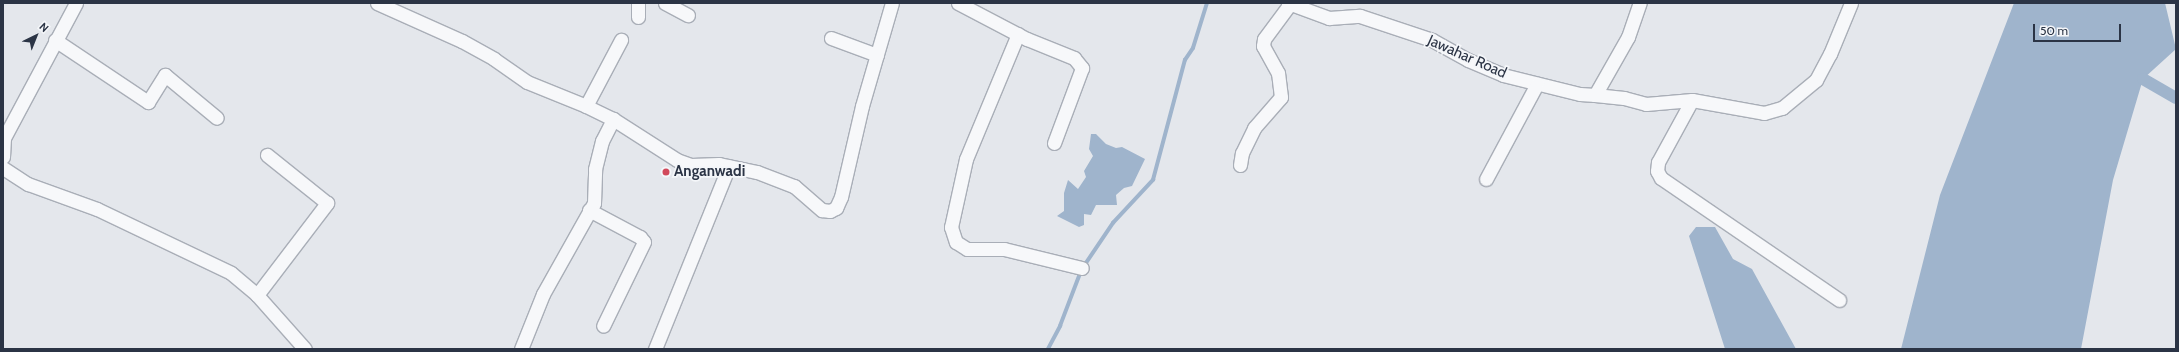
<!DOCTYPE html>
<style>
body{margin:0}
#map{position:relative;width:2179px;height:352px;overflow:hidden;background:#e4e7ec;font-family:Cabin,sans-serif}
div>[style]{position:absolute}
.water>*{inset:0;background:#9fb4cc}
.stream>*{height:3.5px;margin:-1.75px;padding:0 1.75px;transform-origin:1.75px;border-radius:1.75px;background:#9fb4cc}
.canal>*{height:12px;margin:-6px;padding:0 6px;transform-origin:6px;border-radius:6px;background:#9fb4cc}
.roads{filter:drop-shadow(1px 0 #a9aeb7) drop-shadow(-1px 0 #a9aeb7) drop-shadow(0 1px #a9aeb7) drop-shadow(0 -1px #a9aeb7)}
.street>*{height:13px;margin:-6.5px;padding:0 6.5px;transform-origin:6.5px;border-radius:6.5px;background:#f7f8fa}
.dots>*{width:11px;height:11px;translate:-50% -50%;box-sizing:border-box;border:2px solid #f4f6f9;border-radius:50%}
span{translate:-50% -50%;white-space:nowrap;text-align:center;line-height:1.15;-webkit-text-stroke:3.5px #f4f6f9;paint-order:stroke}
.street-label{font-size:15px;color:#2b3445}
.poi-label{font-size:15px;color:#2b3445;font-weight:700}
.left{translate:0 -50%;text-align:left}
.frame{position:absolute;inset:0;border:4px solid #2b3445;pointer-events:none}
.north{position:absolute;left:16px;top:16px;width:40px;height:40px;-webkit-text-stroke:3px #f4f6f9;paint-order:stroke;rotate:43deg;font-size:11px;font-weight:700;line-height:16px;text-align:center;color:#2b3445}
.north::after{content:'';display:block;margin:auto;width:14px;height:18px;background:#2b3445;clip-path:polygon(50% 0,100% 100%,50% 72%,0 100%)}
.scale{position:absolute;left:2033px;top:24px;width:88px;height:18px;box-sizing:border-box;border:2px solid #2b3445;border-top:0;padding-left:5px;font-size:12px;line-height:14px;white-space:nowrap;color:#2b3445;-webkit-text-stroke:3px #f4f6f9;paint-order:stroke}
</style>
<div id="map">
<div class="water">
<div style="clip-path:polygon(2014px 3px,2165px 3px,2176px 49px,2143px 79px,2113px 180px,2081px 349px,1901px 349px,1940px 195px)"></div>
<div style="clip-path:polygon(1091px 134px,1096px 134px,1106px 144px,1116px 148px,1122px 147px,1145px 159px,1132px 186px,1124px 188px,1116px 195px,1117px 205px,1096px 205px,1091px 215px,1084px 214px,1084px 225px,1079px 227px,1057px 216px,1064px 211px,1064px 193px,1068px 180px,1078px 189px,1086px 177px,1084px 171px,1093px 156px,1089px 149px)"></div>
<div style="clip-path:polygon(1696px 227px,1715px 227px,1733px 259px,1752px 269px,1796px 349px,1725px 349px,1689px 236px)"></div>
</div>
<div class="stream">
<div style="left:1084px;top:266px;width:52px;rotate:-56deg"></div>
<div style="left:1113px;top:223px;width:59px;rotate:-47.1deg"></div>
<div style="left:1153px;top:180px;width:124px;rotate:-75.1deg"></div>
<div style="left:1185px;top:60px;width:14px;rotate:-56deg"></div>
<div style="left:1193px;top:48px;width:47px;rotate:-72.7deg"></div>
<div style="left:1048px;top:349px;width:26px;rotate:-62deg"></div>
<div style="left:1060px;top:326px;width:59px;rotate:-69.1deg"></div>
</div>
<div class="canal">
<div style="left:2143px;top:79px;width:38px;rotate:30deg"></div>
</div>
<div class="roads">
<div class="street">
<div style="left:377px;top:3px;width:93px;rotate:24.1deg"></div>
<div style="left:462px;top:41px;width:37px;rotate:29deg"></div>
<div style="left:494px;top:59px;width:40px;rotate:34.9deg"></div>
<div style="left:527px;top:82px;width:64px;rotate:22.1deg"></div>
<div style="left:586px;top:106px;width:30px;rotate:26deg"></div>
<div style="left:613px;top:119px;width:76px;rotate:32.6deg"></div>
<div style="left:677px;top:160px;width:15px;rotate:20deg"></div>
<div style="left:691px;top:165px;width:28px;rotate:-2deg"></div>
<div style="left:719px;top:164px;width:39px;rotate:12deg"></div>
<div style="left:757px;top:172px;width:40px;rotate:21deg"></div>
<div style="left:794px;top:186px;width:37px;rotate:41deg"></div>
<div style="left:822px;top:210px;width:8px;rotate:7deg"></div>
<div style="left:830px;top:211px;width:7px;rotate:-27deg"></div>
<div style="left:836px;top:208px;width:12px;rotate:-66deg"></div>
<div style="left:841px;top:197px;width:93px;rotate:-77deg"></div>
<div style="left:862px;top:106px;width:107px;rotate:-73.8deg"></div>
<div style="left:665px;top:3px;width:26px;rotate:28deg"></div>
<div style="left:958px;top:3px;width:78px;rotate:27.6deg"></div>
<div style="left:1027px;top:39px;width:51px;rotate:22deg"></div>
<div style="left:1074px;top:58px;width:13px;rotate:51deg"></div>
<div style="left:1082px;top:68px;width:80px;rotate:110.5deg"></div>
<div style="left:1288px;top:3px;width:44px;rotate:20.1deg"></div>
<div style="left:1329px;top:18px;width:31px;rotate:-4deg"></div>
<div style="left:1360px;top:16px;width:76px;rotate:18.4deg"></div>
<div style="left:1432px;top:40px;width:41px;rotate:29.1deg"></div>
<div style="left:1468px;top:60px;width:38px;rotate:23deg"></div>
<div style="left:1503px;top:75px;width:79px;rotate:13.9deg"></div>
<div style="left:1580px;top:94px;width:15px;rotate:4deg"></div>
<div style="left:1595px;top:95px;width:67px;rotate:-60.4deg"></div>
<div style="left:1628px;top:37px;width:36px;rotate:-71deg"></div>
<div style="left:638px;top:17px;width:14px;rotate:-90deg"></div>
<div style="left:1018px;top:34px;width:135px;rotate:112.6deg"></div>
<div style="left:966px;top:159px;width:70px;rotate:102.4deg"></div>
<div style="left:951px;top:227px;width:16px;rotate:72deg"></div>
<div style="left:956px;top:242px;width:13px;rotate:32deg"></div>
<div style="left:967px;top:249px;width:37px"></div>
<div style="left:1004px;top:249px;width:80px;rotate:13.7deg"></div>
<div style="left:831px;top:38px;width:49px;rotate:20.3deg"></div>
<div style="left:55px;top:40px;width:112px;rotate:33.7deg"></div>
<div style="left:148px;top:102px;width:32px;rotate:-58deg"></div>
<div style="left:165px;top:75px;width:67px;rotate:39.6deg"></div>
<div style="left:1595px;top:95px;width:29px;rotate:6deg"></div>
<div style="left:1624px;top:98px;width:23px;rotate:15deg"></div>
<div style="left:1646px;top:104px;width:46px;rotate:-5deg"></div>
<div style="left:1692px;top:100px;width:73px;rotate:10.2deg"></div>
<div style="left:1764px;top:113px;width:19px;rotate:-16deg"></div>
<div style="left:1782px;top:108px;width:44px;rotate:-39.5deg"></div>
<div style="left:1816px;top:80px;width:30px;rotate:-62deg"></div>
<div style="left:1830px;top:54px;width:55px;rotate:-67.6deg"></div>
<div style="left:1692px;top:100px;width:71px;rotate:118.7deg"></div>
<div style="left:1658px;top:162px;width:9px;rotate:96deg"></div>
<div style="left:1657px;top:171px;width:8px;rotate:60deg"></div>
<div style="left:1661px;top:178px;width:216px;rotate:34.4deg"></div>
<div style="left:586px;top:106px;width:75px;rotate:-62.1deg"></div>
<div style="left:3px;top:157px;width:19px;rotate:-87deg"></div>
<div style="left:4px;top:138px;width:153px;rotate:-61.9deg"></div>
<div style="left:1240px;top:165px;width:12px;rotate:-81deg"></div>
<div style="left:1242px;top:153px;width:28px;rotate:-64deg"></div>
<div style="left:1254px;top:128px;width:41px;rotate:-48.9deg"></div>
<div style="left:1281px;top:97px;width:24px;rotate:-97deg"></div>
<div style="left:1278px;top:73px;width:31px;rotate:-119deg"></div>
<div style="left:1263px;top:46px;width:7px;rotate:-82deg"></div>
<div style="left:1264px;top:39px;width:44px;rotate:-53.4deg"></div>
<div style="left:3px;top:168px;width:30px;rotate:33deg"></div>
<div style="left:28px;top:184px;width:73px;rotate:19.9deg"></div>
<div style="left:97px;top:209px;width:148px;rotate:25.5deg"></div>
<div style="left:231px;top:273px;width:34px;rotate:40deg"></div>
<div style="left:257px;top:295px;width:72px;rotate:48.4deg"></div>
<div style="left:1486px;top:179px;width:108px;rotate:-61.8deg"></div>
<div style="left:589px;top:210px;width:58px;rotate:27.9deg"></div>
<div style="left:640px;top:237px;width:6px;rotate:51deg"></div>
<div style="left:644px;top:242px;width:93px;rotate:116deg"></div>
<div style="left:257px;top:295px;width:116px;rotate:-52.7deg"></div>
<div style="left:327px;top:203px;width:77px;rotate:-141.3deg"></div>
<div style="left:521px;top:349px;width:59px;rotate:-68.2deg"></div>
<div style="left:543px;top:294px;width:104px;rotate:-60.7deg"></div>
<div style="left:594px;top:203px;width:34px;rotate:-88deg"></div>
<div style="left:595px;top:169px;width:29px;rotate:-76deg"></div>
<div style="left:602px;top:141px;width:25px;rotate:-63deg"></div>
<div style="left:655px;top:349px;width:197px;rotate:-68deg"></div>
</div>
</div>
<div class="dots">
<div style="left:666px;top:172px;background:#d1495b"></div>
</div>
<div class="street-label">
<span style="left:1467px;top:57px;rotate:24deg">Jawahar Road</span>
</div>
<div class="poi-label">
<span class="left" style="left:674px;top:172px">Anganwadi</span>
</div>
<div class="frame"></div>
<div class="north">N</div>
<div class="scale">50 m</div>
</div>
